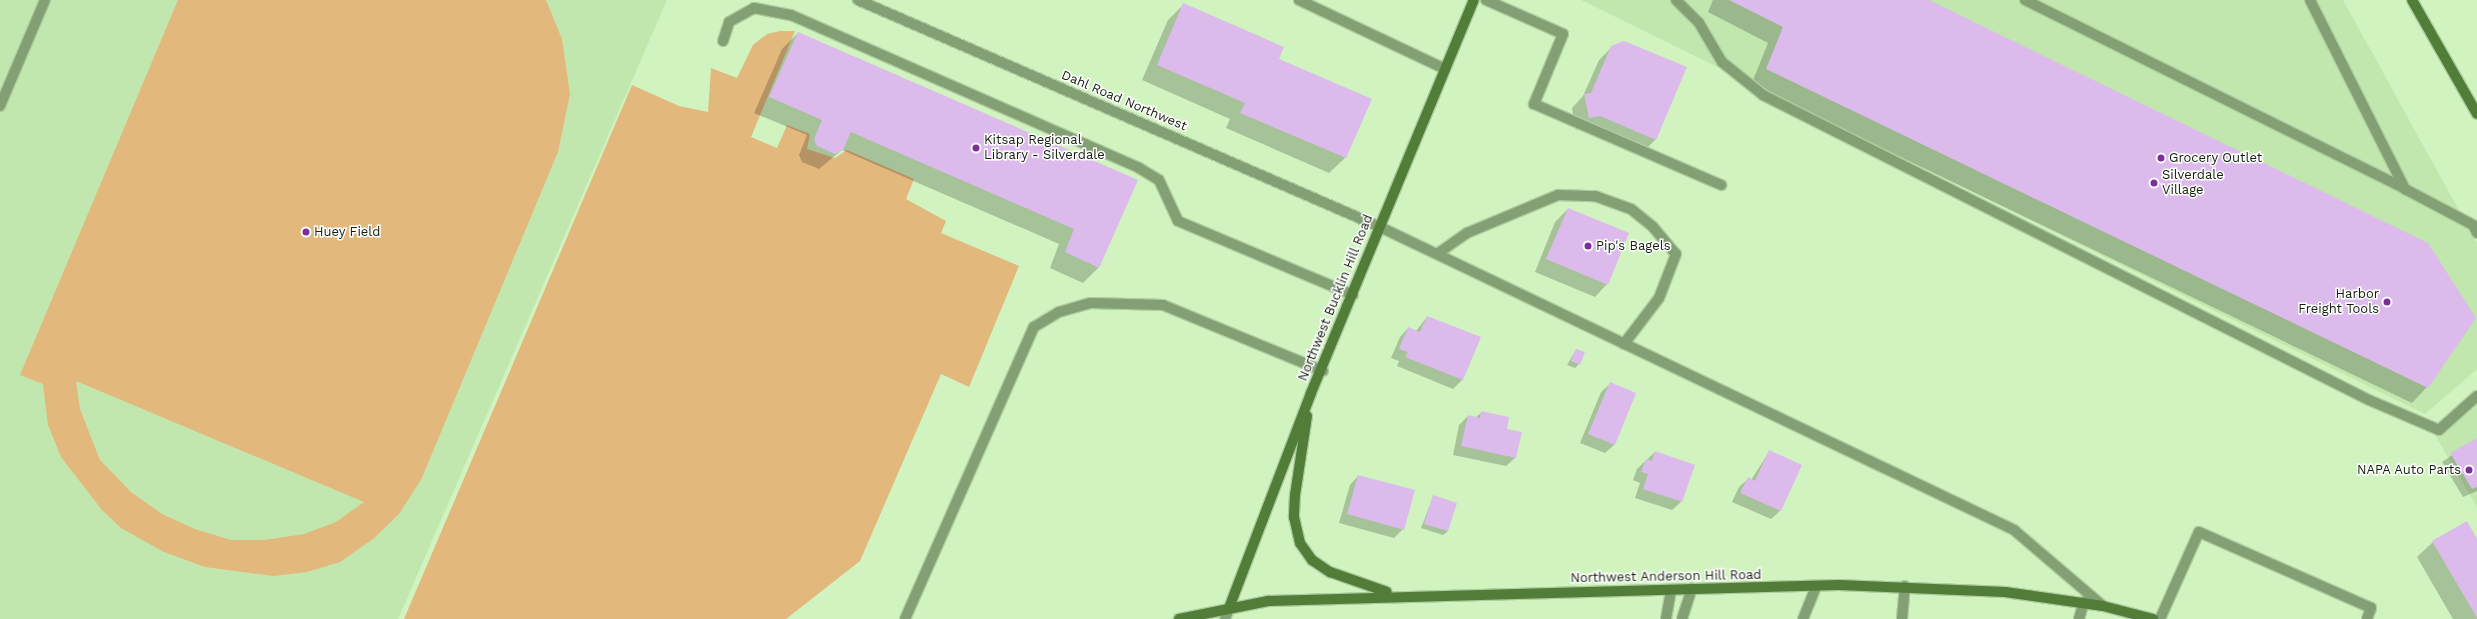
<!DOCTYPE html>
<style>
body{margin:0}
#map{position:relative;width:2477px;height:619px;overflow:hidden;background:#d0f3bf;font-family:"Work Sans",sans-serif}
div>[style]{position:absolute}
.built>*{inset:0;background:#c1e7ae}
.green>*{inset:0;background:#e3b87d}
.shadow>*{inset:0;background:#0003}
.building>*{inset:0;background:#dcbaeb}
.roads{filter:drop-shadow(1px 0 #aecd9f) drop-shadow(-1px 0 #aecd9f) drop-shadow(0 1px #aecd9f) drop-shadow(0 -1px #aecd9f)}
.lane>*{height:10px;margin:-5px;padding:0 5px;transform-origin:5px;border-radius:5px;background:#82a073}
.street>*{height:10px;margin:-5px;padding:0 5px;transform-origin:5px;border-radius:5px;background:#82a073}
.secondary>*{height:10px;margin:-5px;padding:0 5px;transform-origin:5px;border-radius:5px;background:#517d38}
.dots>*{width:11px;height:11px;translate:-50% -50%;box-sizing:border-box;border:2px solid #fff;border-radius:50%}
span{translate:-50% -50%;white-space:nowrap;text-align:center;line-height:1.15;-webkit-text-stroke:3px #fff;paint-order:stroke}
.street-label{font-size:13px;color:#131f0c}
.poi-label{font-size:13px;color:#131f0c}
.left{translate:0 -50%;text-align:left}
.right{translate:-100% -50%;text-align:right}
</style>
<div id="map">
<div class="built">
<div style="clip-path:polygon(0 0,667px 0,398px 619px,0 619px)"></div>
<div style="clip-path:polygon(1581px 0,2343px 0,2477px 243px,2477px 369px,2425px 414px)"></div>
<div style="clip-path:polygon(2477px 404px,2477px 507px,2432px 430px)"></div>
</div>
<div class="green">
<div style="clip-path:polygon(evenodd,178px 0,546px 0,562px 39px,570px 94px,558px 152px,421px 480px,399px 514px,373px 539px,340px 562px,307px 572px,274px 576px,205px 567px,164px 552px,121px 528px,102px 510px,61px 457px,48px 425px,43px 384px,20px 375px,178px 0,76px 381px,364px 502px,336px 522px,304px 534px,265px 540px,231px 540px,195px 529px,162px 514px,131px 492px,100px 460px,80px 409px,76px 381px)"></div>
<div style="clip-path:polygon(780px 31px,795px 31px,751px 137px,777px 148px,787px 125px,810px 134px,807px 149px,835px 158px,847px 150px,914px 179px,906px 199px,946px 221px,941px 233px,1019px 266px,969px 387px,941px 374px,860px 561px,786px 619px,404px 619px,632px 85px,679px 106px,708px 112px,711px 68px,737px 78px,753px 45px,767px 34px)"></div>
</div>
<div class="shadow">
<div style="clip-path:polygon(1713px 0,1927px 0,2427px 387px,2412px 403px,1751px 85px,1768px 43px,1708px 12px)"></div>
<div style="clip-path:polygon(1183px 5px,1277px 59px,1345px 158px,1329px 173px,1226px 128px,1230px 119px,1142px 80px,1168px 20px)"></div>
<div style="clip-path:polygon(798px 33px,1136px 181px,1099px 267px,1083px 283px,1050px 268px,1059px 244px,842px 150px,819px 169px,802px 162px,799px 155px,807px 135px,754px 113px,782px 49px)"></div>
<div style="clip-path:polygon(1612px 47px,1656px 139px,1643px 152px,1587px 128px,1576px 130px,1572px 108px,1583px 96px,1599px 60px)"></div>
<div style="clip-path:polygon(1568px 209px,1607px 284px,1595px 297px,1535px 272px,1555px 222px)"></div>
<div style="clip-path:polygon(1427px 317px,1479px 338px,1462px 380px,1453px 389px,1397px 366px,1399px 361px,1391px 358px,1400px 337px,1408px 328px,1416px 331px)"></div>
<div style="clip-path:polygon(1576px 350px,1579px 364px,1575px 368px,1567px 365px)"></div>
<div style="clip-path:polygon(1610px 384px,1635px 394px,1614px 445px,1605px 453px,1580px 443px,1601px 392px)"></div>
<div style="clip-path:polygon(1482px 412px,1506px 430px,1515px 458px,1506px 466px,1453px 455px,1459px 425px,1468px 416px,1475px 418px)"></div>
<div style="clip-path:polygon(2477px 439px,2477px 491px,2463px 497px,2442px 462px)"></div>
<div style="clip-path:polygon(1655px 452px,1681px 502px,1672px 510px,1635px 498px,1640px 483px,1633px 480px,1637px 469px)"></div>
<div style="clip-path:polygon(1769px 452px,1800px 466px,1780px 511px,1771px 519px,1732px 502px,1739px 487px,1748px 479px,1751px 480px)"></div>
<div style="clip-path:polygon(1358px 476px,1403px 529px,1394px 538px,1339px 523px,1350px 485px)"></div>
<div style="clip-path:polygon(1433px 497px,1448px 531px,1443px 535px,1421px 528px)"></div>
<div style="clip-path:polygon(2477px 541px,2477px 619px,2453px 619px,2417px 557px,2433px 542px)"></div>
</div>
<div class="building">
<div style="clip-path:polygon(1729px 0,1929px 0,2428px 243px,2476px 318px,2428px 388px,1766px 69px,1783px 27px)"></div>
<div style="clip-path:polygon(1183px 3px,1284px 47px,1279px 59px,1372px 99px,1346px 158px,1240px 113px,1245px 103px,1157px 65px)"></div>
<div style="clip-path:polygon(798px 32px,1138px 180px,1099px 268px,1065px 252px,1074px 229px,851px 132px,843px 150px,835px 154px,817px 146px,814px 139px,822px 120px,769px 97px)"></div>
<div style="clip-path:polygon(1624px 41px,1687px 67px,1656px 140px,1600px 116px,1589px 118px,1584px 94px,1591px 93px,1611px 46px)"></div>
<div style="clip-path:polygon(1568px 208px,1629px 233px,1608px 285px,1546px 259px)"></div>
<div style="clip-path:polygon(1427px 316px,1481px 337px,1463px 380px,1405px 357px,1408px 352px,1399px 349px,1408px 327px,1420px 332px)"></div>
<div style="clip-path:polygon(1576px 349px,1585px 352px,1580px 365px,1571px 361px)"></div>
<div style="clip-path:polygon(1610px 382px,1636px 393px,1615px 445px,1588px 434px)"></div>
<div style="clip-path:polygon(1481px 411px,1509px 417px,1507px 429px,1522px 432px,1516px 458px,1461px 446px,1468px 415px,1480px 418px)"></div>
<div style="clip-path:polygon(2477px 438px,2477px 487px,2472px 489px,2450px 453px)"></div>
<div style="clip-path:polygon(1769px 450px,1802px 465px,1781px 511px,1740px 493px,1748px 477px,1755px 481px)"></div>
<div style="clip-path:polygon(1655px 451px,1695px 465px,1682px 502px,1643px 489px,1648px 474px,1641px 472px,1646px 459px,1652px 461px)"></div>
<div style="clip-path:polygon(1358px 475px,1415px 490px,1404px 530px,1347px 514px)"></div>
<div style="clip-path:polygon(1433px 495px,1457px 503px,1448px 531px,1424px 524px)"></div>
<div style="clip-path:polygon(2467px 521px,2477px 539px,2477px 618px,2432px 541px)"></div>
</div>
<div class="roads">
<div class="lane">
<div style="left:1299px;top:0;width:161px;rotate:25.3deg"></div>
<div style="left:1486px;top:0;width:84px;rotate:23.8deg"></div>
<div style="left:1563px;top:34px;width:76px;rotate:112.5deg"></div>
<div style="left:1534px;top:104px;width:204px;rotate:23.4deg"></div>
<div style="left:1676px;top:0;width:33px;rotate:45deg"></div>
<div style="left:1699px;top:23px;width:45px;rotate:59.5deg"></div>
<div style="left:1722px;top:62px;width:53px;rotate:38.8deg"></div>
<div style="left:1763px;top:95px;width:678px;rotate:26.72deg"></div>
<div style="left:2369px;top:400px;width:76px;rotate:23.2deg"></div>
<div style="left:2439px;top:430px;width:51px;rotate:-41.8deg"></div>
<div style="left:2025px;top:0;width:424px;rotate:26.4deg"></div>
<div style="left:2310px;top:0;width:212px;rotate:63.3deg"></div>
<div style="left:2405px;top:189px;width:77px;rotate:27.9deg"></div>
<div style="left:2473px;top:225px;width:9px;rotate:63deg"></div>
<div style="left:723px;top:41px;width:20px;rotate:-72deg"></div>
<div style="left:729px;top:22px;width:29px;rotate:-29deg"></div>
<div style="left:754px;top:8px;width:38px;rotate:11deg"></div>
<div style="left:791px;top:15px;width:380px;rotate:23.7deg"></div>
<div style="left:1139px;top:168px;width:23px;rotate:31deg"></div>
<div style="left:1159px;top:180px;width:45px;rotate:65.1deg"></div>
<div style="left:1178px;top:221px;width:190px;rotate:22.9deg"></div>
<div style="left:0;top:106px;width:115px;rotate:-67deg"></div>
<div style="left:1380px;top:227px;width:703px;rotate:25.54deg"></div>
<div style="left:2014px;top:530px;width:117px;rotate:40.5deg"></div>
<div style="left:1437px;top:254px;width:37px;rotate:-35deg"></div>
<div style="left:1467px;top:233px;width:99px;rotate:-22.7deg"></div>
<div style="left:1558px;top:195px;width:37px;rotate:2deg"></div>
<div style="left:1595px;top:196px;width:38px;rotate:20deg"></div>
<div style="left:1631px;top:209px;width:28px;rotate:39deg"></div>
<div style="left:1653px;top:227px;width:35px;rotate:50deg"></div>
<div style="left:1676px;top:254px;width:47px;rotate:111.1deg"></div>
<div style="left:1659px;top:298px;width:58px;rotate:127.3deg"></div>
<div style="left:905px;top:619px;width:319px;rotate:-66.2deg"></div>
<div style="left:1034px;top:327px;width:29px;rotate:-31deg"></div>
<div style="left:1059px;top:312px;width:33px;rotate:-16deg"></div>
<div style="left:1091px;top:303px;width:72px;rotate:1.6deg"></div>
<div style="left:1163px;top:305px;width:173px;rotate:22.4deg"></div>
<div style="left:1666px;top:619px;width:29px;rotate:-80deg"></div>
<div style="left:1682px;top:619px;width:32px;rotate:-72deg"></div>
<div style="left:1803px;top:619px;width:35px;rotate:-68deg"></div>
<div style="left:1902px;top:619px;width:33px;rotate:-85deg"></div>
<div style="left:2079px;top:619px;width:18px;rotate:-74deg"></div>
<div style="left:2160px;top:619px;width:95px;rotate:-65.9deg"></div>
<div style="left:2199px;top:532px;width:188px;rotate:23.8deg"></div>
<div style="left:2371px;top:608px;width:12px;rotate:110deg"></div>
</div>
<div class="street">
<div style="left:858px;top:0;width:569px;rotate:23.5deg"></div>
<div style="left:1225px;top:619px;width:12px;rotate:-70deg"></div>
</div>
<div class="secondary">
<div style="left:2412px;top:0;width:131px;rotate:60.3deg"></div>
<div style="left:1307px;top:416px;width:80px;rotate:98.6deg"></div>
<div style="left:1295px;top:495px;width:22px;rotate:93deg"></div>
<div style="left:1294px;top:517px;width:27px;rotate:77deg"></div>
<div style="left:1300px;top:543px;width:21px;rotate:55deg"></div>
<div style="left:1312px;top:560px;width:22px;rotate:34deg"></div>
<div style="left:1330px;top:572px;width:60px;rotate:19.3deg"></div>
<div style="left:1229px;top:608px;width:230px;rotate:-69.1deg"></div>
<div style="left:1311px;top:393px;width:425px;rotate:-67.5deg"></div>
<div style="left:1179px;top:619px;width:91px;rotate:-11.4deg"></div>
<div style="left:1268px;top:601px;width:571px;rotate:-1.61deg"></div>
<div style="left:1839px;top:585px;width:166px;rotate:2.4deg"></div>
<div style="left:2005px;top:592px;width:99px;rotate:8.1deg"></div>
<div style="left:2103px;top:606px;width:52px;rotate:14.6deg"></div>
</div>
</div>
<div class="dots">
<div style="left:976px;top:148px;background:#7f2d9d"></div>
<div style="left:2161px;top:158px;background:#7f2d9d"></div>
<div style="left:2154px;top:183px;background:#7f2d9d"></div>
<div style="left:306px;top:232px;background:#7f2d9d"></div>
<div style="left:1588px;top:246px;background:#7f2d9d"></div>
<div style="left:2387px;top:302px;background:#7f2d9d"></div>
<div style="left:2469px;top:470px;background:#7f2d9d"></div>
</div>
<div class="street-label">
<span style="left:1124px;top:101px;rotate:23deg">Dahl Road Northwest</span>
<span style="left:1336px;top:298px;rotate:-68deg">Northwest Bucklin Hill Road</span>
<span style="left:1666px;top:577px;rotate:-1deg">Northwest Anderson Hill Road</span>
</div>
<div class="poi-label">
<span class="left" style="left:984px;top:148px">Kitsap Regional<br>Library - Silverdale</span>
<span class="left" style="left:2169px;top:158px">Grocery Outlet</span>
<span class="left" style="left:2162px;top:183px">Silverdale<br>Village</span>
<span class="left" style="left:314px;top:232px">Huey Field</span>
<span class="left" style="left:1596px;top:246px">Pip's Bagels</span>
<span class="right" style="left:2379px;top:302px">Harbor<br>Freight Tools</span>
<span class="right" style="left:2461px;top:470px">NAPA Auto Parts</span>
</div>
</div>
